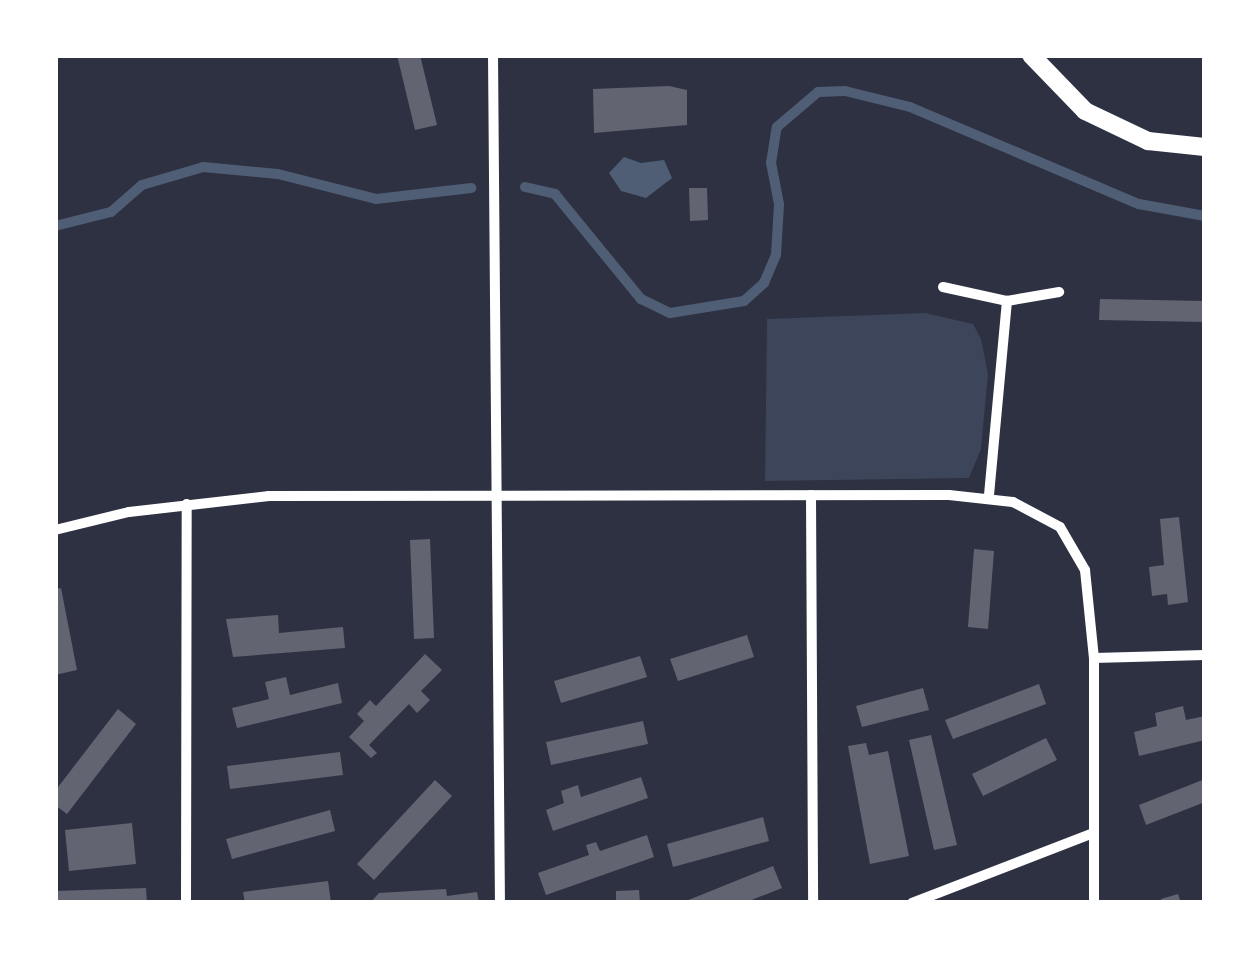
<!DOCTYPE html>
<style>
body{margin:0}
#map{position:relative;width:1260px;height:958px;overflow:hidden;background:#2d3142;font-family:"Space Grotesk",sans-serif}
div>[style]{position:absolute}
.green>*{inset:0;background:#3c4559}
.water>*{inset:0;background:#4f5d75}
.stream>*{height:10px;margin:-5px;padding:0 5px;transform-origin:5px;border-radius:5px;background:#4f5d75}
.building>*{inset:0;background:#626471}
.minor>*{height:10px;margin:-5px;padding:0 5px;transform-origin:5px;border-radius:5px;background:#fff}
.tertiary>*{height:18px;margin:-9px;padding:0 9px;transform-origin:9px;border-radius:9px;background:#fff}
span{translate:-50% -50%;white-space:nowrap;text-align:center;line-height:1.15;-webkit-text-stroke:8px #fff;paint-order:stroke}
.frame{position:absolute;inset:0;border:58px solid #fff;pointer-events:none}
</style>
<div id="map">
<div class="green">
<div style="clip-path:polygon(925px 313px,973px 324px,981px 339px,988px 374px,981px 449px,969px 478px,765px 481px,767px 319px)"></div>
</div>
<div class="water">
<div style="clip-path:polygon(624px 157px,641px 163px,664px 160px,672px 178px,646px 198px,621px 191px,609px 173px)"></div>
</div>
<div class="stream">
<div style="left:525px;top:187px;width:31px;rotate:13deg"></div>
<div style="left:555px;top:194px;width:136px;rotate:50.7deg"></div>
<div style="left:641px;top:299px;width:32px;rotate:26deg"></div>
<div style="left:670px;top:313px;width:75px;rotate:-9.2deg"></div>
<div style="left:744px;top:301px;width:27px;rotate:-42deg"></div>
<div style="left:764px;top:283px;width:30px;rotate:-67deg"></div>
<div style="left:776px;top:255px;width:51px;rotate:-86.6deg"></div>
<div style="left:779px;top:204px;width:42px;rotate:-101deg"></div>
<div style="left:771px;top:163px;width:36px;rotate:-81deg"></div>
<div style="left:777px;top:127px;width:54px;rotate:-40.5deg"></div>
<div style="left:818px;top:92px;width:27px;rotate:-2deg"></div>
<div style="left:845px;top:91px;width:67px;rotate:13.8deg"></div>
<div style="left:910px;top:107px;width:249px;rotate:23deg"></div>
<div style="left:1139px;top:204px;width:67px;rotate:10.3deg"></div>
<div style="left:55px;top:226px;width:58px;rotate:-14deg"></div>
<div style="left:111px;top:212px;width:41px;rotate:-41.1deg"></div>
<div style="left:142px;top:185px;width:64px;rotate:-16.4deg"></div>
<div style="left:203px;top:167px;width:75px;rotate:5.3deg"></div>
<div style="left:278px;top:174px;width:101px;rotate:14.3deg"></div>
<div style="left:376px;top:199px;width:96px;rotate:-6.6deg"></div>
</div>
<div class="building">
<div style="clip-path:polygon(397px 55px,420px 55px,437px 125px,415px 130px)"></div>
<div style="clip-path:polygon(669px 86px,687px 90px,687px 125px,594px 133px,593px 89px)"></div>
<div style="clip-path:polygon(689px 188px,707px 188px,708px 220px,690px 221px)"></div>
<div style="clip-path:polygon(1100px 299px,1205px 301px,1205px 322px,1099px 320px)"></div>
<div style="clip-path:polygon(1179px 517px,1188px 602px,1168px 605px,1167px 594px,1152px 596px,1149px 567px,1164px 565px,1160px 519px)"></div>
<div style="clip-path:polygon(430px 539px,434px 638px,414px 639px,410px 540px)"></div>
<div style="clip-path:polygon(974px 549px,994px 551px,988px 629px,968px 627px)"></div>
<div style="clip-path:polygon(61px 588px,77px 670px,55px 675px,55px 589px)"></div>
<div style="clip-path:polygon(278px 615px,279px 633px,343px 627px,345px 648px,233px 657px,226px 619px)"></div>
<div style="clip-path:polygon(747px 635px,754px 657px,678px 681px,670px 659px)"></div>
<div style="clip-path:polygon(425px 654px,442px 670px,421px 691px,430px 700px,417px 713px,409px 704px,369px 745px,377px 753px,371px 758px,349px 737px,364px 721px,357px 714px,370px 700px,376px 706px)"></div>
<div style="clip-path:polygon(640px 656px,647px 677px,561px 703px,554px 681px)"></div>
<div style="clip-path:polygon(286px 677px,290px 695px,338px 683px,342px 703px,237px 728px,232px 708px,269px 699px,265px 682px)"></div>
<div style="clip-path:polygon(1039px 684px,1046px 704px,953px 739px,945px 720px)"></div>
<div style="clip-path:polygon(923px 688px,929px 710px,862px 727px,856px 706px)"></div>
<div style="clip-path:polygon(1183px 706px,1186px 720px,1205px 716px,1205px 740px,1139px 756px,1134px 732px,1157px 726px,1155px 713px)"></div>
<div style="clip-path:polygon(118px 709px,136px 724px,67px 814px,55px 805px,55px 791px)"></div>
<div style="clip-path:polygon(643px 721px,648px 744px,551px 765px,546px 742px)"></div>
<div style="clip-path:polygon(931px 735px,957px 845px,934px 850px,909px 740px)"></div>
<div style="clip-path:polygon(1046px 738px,1057px 760px,983px 796px,972px 774px)"></div>
<div style="clip-path:polygon(866px 743px,869px 755px,888px 751px,909px 856px,870px 864px,848px 746px)"></div>
<div style="clip-path:polygon(340px 752px,343px 775px,230px 789px,227px 766px)"></div>
<div style="clip-path:polygon(641px 777px,648px 798px,553px 831px,546px 810px,564px 803px,561px 791px,578px 785px,581px 797px)"></div>
<div style="clip-path:polygon(1205px 779px,1205px 802px,1146px 825px,1139px 805px)"></div>
<div style="clip-path:polygon(435px 780px,452px 796px,374px 880px,357px 864px)"></div>
<div style="clip-path:polygon(330px 810px,335px 831px,232px 859px,226px 839px)"></div>
<div style="clip-path:polygon(763px 817px,769px 841px,673px 867px,667px 844px)"></div>
<div style="clip-path:polygon(132px 823px,136px 864px,69px 871px,65px 830px)"></div>
<div style="clip-path:polygon(647px 835px,654px 857px,546px 895px,538px 873px,589px 855px,586px 845px,596px 842px,600px 851px)"></div>
<div style="clip-path:polygon(773px 866px,782px 888px,744px 903px,681px 903px)"></div>
<div style="clip-path:polygon(328px 881px,331px 903px,245px 903px,243px 892px)"></div>
<div style="clip-path:polygon(146px 888px,147px 903px,55px 903px,55px 891px)"></div>
<div style="clip-path:polygon(446px 889px,447px 896px,477px 892px,479px 903px,370px 903px,379px 893px)"></div>
<div style="clip-path:polygon(639px 890px,640px 903px,616px 903px,616px 891px)"></div>
<div style="clip-path:polygon(1178px 894px,1181px 903px,1162px 903px,1161px 899px)"></div>
</div>
<div class="minor">
<div style="left:493px;top:55px;width:848px;rotate:89.53deg"></div>
<div style="left:943px;top:287px;width:66px;rotate:12.3deg"></div>
<div style="left:1007px;top:301px;width:53px;rotate:-9.8deg"></div>
<div style="left:811px;top:495px;width:408px;rotate:89.7deg"></div>
<div style="left:989px;top:495px;width:195px;rotate:-84.7deg"></div>
<div style="left:55px;top:530px;width:76px;rotate:-13.7deg"></div>
<div style="left:129px;top:512px;width:141px;rotate:-6.5deg"></div>
<div style="left:269px;top:496px;width:680px;rotate:-0.08deg"></div>
<div style="left:949px;top:495px;width:64px;rotate:6.2deg"></div>
<div style="left:1013px;top:502px;width:53px;rotate:28deg"></div>
<div style="left:1060px;top:527px;width:50px;rotate:59.8deg"></div>
<div style="left:1085px;top:570px;width:88px;rotate:84.2deg"></div>
<div style="left:1094px;top:658px;width:245px;rotate:90deg"></div>
<div style="left:1094px;top:658px;width:111px;rotate:-1.5deg"></div>
<div style="left:186px;top:903px;width:399px;rotate:-89.9deg"></div>
<div style="left:912px;top:903px;width:194px;rotate:-21.1deg"></div>
</div>
<div class="tertiary">
<div style="left:1031px;top:55px;width:78px;rotate:46deg"></div>
<div style="left:1085px;top:111px;width:70px;rotate:25.5deg"></div>
<div style="left:1148px;top:141px;width:57px;rotate:6deg"></div>
</div>
<div class="frame"></div>
</div>
